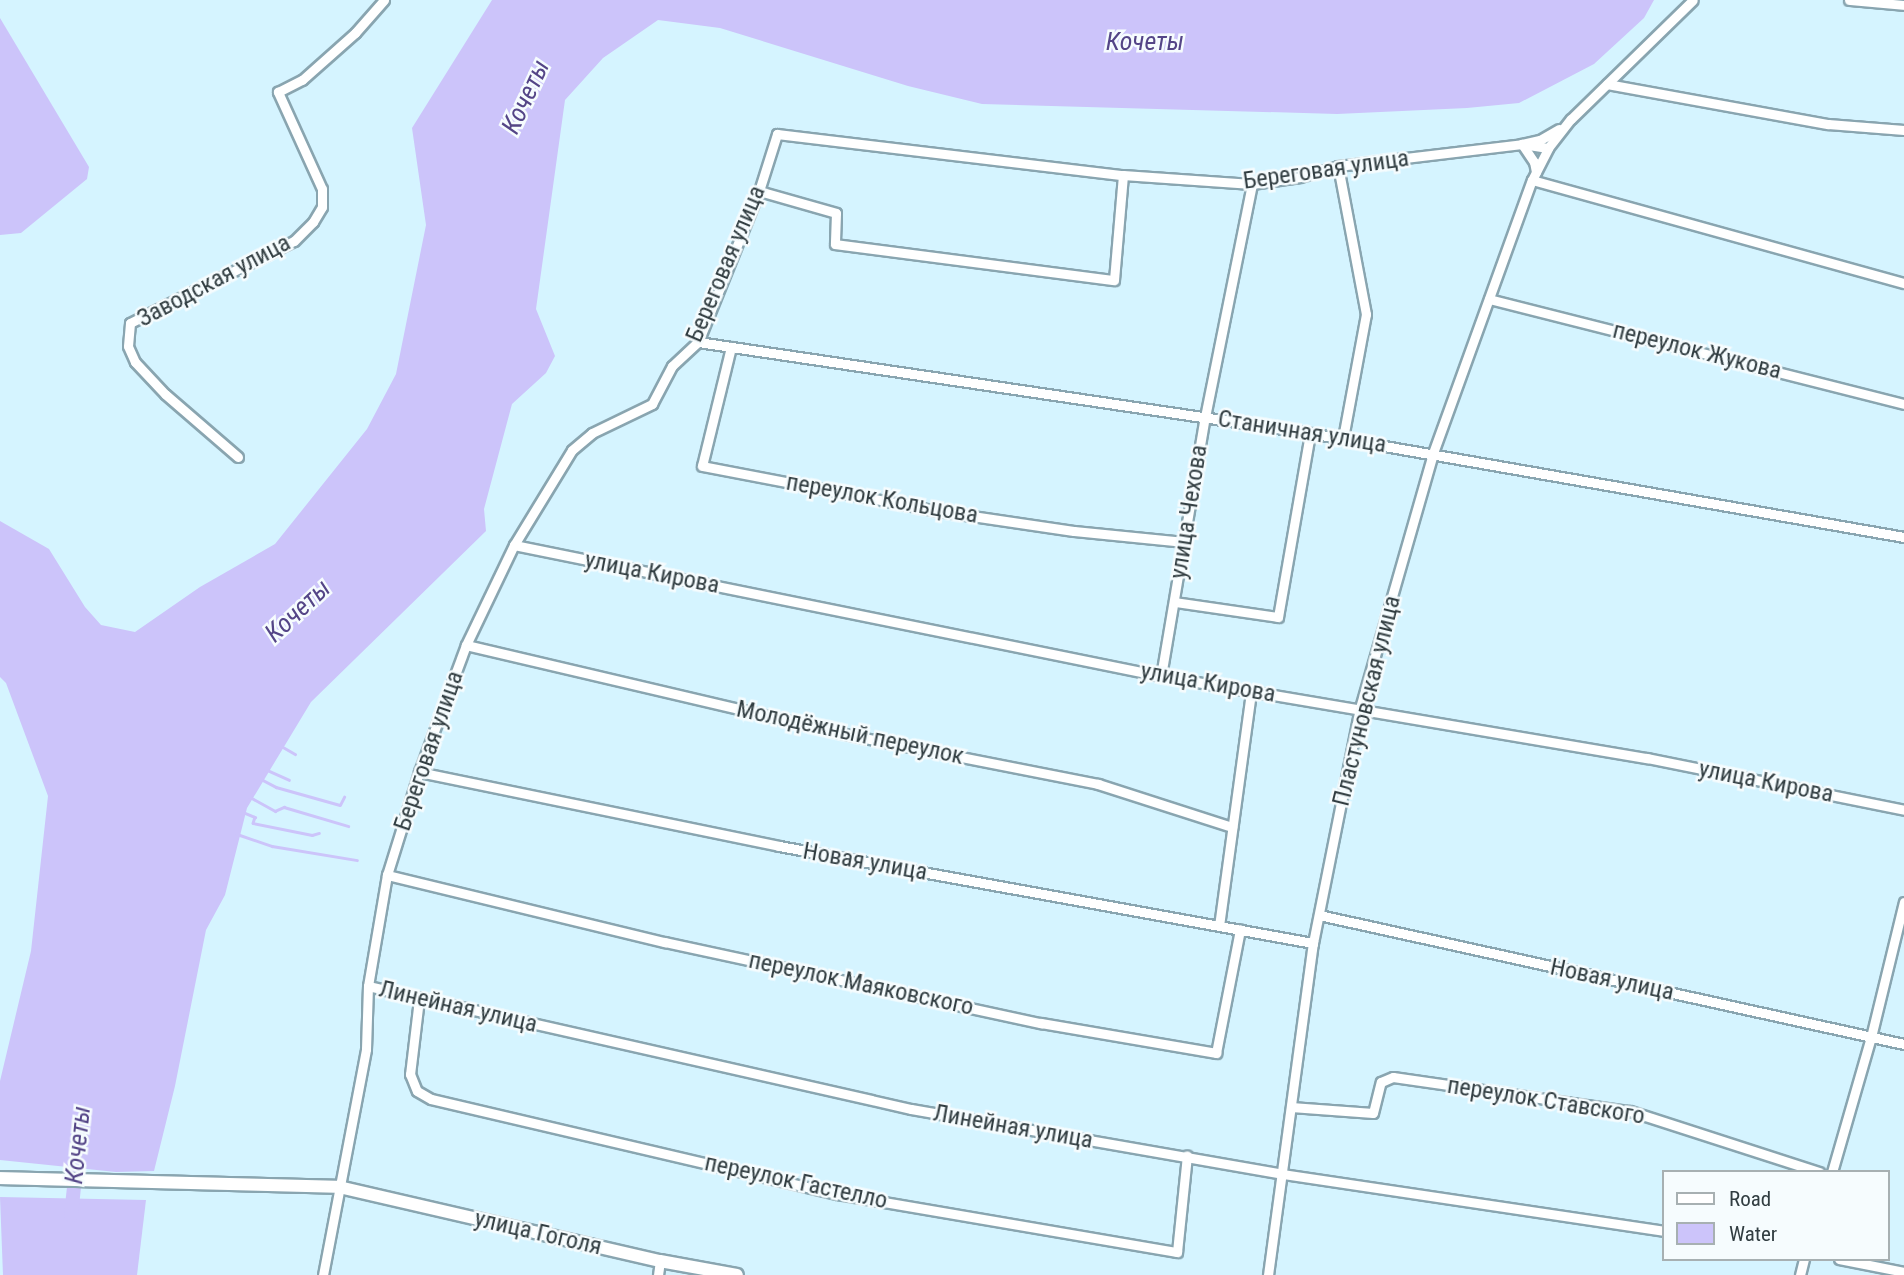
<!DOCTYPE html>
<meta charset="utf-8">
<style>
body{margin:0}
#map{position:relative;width:1904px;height:1275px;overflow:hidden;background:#d5f4ff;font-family:"Roboto Condensed",sans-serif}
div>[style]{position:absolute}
.water>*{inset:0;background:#ccc4fa}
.stream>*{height:2.5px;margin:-1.25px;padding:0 1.25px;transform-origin:1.25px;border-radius:1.25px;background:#ccc4fa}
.river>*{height:14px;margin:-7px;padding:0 7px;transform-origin:7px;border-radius:7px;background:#ccc4fa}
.roads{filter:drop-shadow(2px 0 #89a5b0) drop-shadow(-2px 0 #89a5b0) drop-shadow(0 2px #89a5b0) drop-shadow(0 -2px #89a5b0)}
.street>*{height:9px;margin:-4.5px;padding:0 4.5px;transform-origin:4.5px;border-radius:4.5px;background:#fff}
.secondary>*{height:12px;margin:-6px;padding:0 6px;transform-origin:6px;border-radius:6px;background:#fff}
span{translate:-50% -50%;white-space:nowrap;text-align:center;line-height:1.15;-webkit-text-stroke:5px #f6fcfe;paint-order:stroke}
.street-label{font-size:24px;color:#313d41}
.water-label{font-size:26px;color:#544587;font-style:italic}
.legend{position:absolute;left:1662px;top:1170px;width:228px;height:91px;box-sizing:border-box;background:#f6fcfe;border:2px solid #a7b0b2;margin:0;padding:9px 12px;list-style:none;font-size:21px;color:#313d41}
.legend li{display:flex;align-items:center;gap:14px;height:35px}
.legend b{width:35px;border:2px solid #a7b0b2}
</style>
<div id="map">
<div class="water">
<div style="clip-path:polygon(492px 0,1654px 0,1644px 18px,1594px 64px,1519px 103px,1467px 108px,1337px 114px,982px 104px,908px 86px,720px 28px,658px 20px,603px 58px,565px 100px,536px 309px,555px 356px,546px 373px,512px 404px,484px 509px,486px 531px,311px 702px,247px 808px,225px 895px,206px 930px,175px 1086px,154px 1171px,116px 1172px,0 1160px,0 1081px,31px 951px,48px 796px,6px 683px,0 677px,0 521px,49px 549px,85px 607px,101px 625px,135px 632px,200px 587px,275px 544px,367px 429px,396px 374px,426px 225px,412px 128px)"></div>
<div style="clip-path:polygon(0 18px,89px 167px,87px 179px,21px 233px,0 235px)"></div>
<div style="clip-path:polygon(0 1197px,146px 1200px,137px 1275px,3px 1275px)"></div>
</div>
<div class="stream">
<div style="left:283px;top:747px;width:14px;rotate:30deg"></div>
<div style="left:267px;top:770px;width:24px;rotate:24deg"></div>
<div style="left:261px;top:779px;width:17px;rotate:28deg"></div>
<div style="left:276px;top:787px;width:66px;rotate:15.7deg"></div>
<div style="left:340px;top:805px;width:9px;rotate:-63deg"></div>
<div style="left:250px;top:797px;width:29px;rotate:29deg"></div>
<div style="left:275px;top:811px;width:10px;rotate:-24deg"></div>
<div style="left:284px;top:807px;width:67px;rotate:16.5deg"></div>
<div style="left:245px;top:813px;width:11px;rotate:22deg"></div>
<div style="left:255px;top:817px;width:6px;rotate:108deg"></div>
<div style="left:253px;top:823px;width:60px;rotate:11.5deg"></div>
<div style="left:312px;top:835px;width:7px;rotate:-16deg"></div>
<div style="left:237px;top:834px;width:37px;rotate:19deg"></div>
<div style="left:272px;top:846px;width:86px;rotate:9.4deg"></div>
</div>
<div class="river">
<div style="left:71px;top:1215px;width:64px;rotate:-83.8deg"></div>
</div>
<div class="roads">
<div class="street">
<div style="left:1849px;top:0;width:55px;rotate:5.2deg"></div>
<div style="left:1607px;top:84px;width:225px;rotate:10.3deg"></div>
<div style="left:1828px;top:124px;width:76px;rotate:4.5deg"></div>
<div style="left:1338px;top:166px;width:151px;rotate:79.3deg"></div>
<div style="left:1366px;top:314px;width:126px;rotate:100.5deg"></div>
<div style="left:1536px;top:172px;width:10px;rotate:-101deg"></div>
<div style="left:1534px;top:162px;width:22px;rotate:-124deg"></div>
<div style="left:1522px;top:144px;width:18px;rotate:-13deg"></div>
<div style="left:1540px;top:140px;width:22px;rotate:-30deg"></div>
<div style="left:1532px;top:180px;width:386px;rotate:15.5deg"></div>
<div style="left:759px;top:191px;width:80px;rotate:15.9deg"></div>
<div style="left:836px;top:213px;width:31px;rotate:92deg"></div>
<div style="left:835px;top:244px;width:281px;rotate:7.4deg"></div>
<div style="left:1114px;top:280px;width:105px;rotate:-85.1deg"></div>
<div style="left:1489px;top:299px;width:428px;rotate:14.2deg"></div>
<div style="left:698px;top:342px;width:619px;rotate:8.46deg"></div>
<div style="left:1310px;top:433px;width:603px;rotate:9.93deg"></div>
<div style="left:731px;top:347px;width:122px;rotate:103.7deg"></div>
<div style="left:702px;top:466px;width:240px;rotate:10.8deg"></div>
<div style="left:938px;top:511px;width:137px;rotate:8.4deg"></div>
<div style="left:1074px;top:531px;width:111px;rotate:5.7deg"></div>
<div style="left:238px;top:457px;width:96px;rotate:-139.2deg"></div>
<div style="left:165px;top:394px;width:44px;rotate:-133.2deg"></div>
<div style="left:135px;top:362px;width:17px;rotate:-114deg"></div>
<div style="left:128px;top:346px;width:23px;rotate:-85deg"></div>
<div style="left:130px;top:323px;width:183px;rotate:-26.6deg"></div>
<div style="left:294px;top:241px;width:27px;rotate:-45deg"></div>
<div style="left:313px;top:222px;width:17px;rotate:-59deg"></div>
<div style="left:322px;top:207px;width:18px;rotate:-90deg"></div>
<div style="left:322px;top:189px;width:107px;rotate:-114.4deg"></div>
<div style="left:278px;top:92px;width:27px;rotate:-27deg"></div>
<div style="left:302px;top:80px;width:71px;rotate:-41.6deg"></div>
<div style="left:355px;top:33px;width:44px;rotate:-48.7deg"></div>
<div style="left:514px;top:545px;width:660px;rotate:11.45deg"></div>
<div style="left:1161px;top:676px;width:493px;rotate:9.6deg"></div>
<div style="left:1647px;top:758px;width:262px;rotate:11.4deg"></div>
<div style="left:1175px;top:602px;width:104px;rotate:8.3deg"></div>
<div style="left:1278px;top:617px;width:187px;rotate:-80.1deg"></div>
<div style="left:466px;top:645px;width:399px;rotate:13.2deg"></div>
<div style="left:854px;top:736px;width:249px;rotate:11.1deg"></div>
<div style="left:1098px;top:784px;width:141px;rotate:17.8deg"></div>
<div style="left:1161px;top:676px;width:263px;rotate:-80.4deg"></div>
<div style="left:1205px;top:417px;width:238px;rotate:-78.6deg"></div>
<div style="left:419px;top:772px;width:368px;rotate:11.6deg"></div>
<div style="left:779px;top:846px;width:543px;rotate:10.3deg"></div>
<div style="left:387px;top:875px;width:286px;rotate:13.6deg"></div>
<div style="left:665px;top:942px;width:385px;rotate:12.2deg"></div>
<div style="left:1041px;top:1023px;width:178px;rotate:9.7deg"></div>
<div style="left:1216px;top:1053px;width:126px;rotate:-79deg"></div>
<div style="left:1319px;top:915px;width:599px;rotate:12.44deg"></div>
<div style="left:1219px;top:926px;width:236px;rotate:-82.2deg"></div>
<div style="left:368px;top:986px;width:557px;rotate:12.76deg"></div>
<div style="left:911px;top:1109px;width:378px;rotate:9.9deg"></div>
<div style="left:1283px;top:1174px;width:385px;rotate:8.5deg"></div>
<div style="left:419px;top:999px;width:76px;rotate:96.8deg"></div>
<div style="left:410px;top:1074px;width:18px;rotate:68deg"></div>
<div style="left:417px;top:1091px;width:16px;rotate:30deg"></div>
<div style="left:431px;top:1099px;width:417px;rotate:13.2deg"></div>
<div style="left:837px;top:1194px;width:345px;rotate:9.7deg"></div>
<div style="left:1177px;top:1252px;width:97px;rotate:-84.1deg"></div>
<div style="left:1291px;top:1107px;width:82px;rotate:4.2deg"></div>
<div style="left:1373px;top:1113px;width:32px;rotate:-76deg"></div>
<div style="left:1381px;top:1082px;width:13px;rotate:-23deg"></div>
<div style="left:1393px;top:1077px;width:239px;rotate:8.2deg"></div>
<div style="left:1630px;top:1111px;width:199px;rotate:17.9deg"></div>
<div style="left:1832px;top:1172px;width:141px;rotate:-73.9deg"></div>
<div style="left:1871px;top:1037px;width:139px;rotate:-76.3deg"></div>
<div style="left:1839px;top:1259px;width:66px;rotate:11.3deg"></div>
<div style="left:323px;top:1275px;width:230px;rotate:-79.2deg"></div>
<div style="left:366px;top:1049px;width:63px;rotate:-88.2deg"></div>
<div style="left:368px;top:986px;width:113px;rotate:-80.3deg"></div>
<div style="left:387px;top:875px;width:108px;rotate:-72.7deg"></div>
<div style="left:419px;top:772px;width:135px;rotate:-69.7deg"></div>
<div style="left:466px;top:645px;width:111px;rotate:-64.4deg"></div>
<div style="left:514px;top:545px;width:111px;rotate:-58.6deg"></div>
<div style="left:572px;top:450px;width:26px;rotate:-40deg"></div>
<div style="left:592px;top:433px;width:67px;rotate:-25.8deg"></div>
<div style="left:652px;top:404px;width:43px;rotate:-62.2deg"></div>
<div style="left:672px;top:366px;width:35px;rotate:-43deg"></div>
<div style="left:698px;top:342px;width:163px;rotate:-68deg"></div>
<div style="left:759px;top:191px;width:60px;rotate:-72.5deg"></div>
<div style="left:777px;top:134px;width:348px;rotate:6.8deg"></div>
<div style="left:1123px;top:175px;width:129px;rotate:4deg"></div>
<div style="left:1252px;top:184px;width:49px;rotate:-8.3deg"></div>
<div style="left:1300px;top:177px;width:40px;rotate:-16deg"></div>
<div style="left:1338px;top:166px;width:185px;rotate:-6.8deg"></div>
<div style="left:1522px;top:144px;width:26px;rotate:9deg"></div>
<div style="left:658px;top:1275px;width:14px;rotate:-82deg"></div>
<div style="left:1268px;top:1275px;width:335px;rotate:-82.3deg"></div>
<div style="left:1313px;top:943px;width:240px;rotate:-78.7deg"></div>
<div style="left:1360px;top:708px;width:265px;rotate:-74deg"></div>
<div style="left:1433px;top:453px;width:290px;rotate:-70.1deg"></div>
<div style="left:1532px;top:180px;width:36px;rotate:-63deg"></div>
<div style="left:1548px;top:148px;width:37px;rotate:-52deg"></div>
<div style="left:1571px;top:119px;width:170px;rotate:-44.3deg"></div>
<div style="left:1800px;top:1275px;width:16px;rotate:-76deg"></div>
</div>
<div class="secondary">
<div style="left:0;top:1178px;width:339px;rotate:1.5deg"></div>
<div style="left:339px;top:1187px;width:329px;rotate:13deg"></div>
<div style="left:660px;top:1261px;width:78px;rotate:10.3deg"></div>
</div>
</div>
<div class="street-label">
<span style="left:1326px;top:170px;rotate:-8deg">Береговая улица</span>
<span style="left:726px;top:264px;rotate:-67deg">Береговая улица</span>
<span style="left:214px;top:281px;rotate:-28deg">Заводская улица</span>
<span style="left:1697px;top:351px;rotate:14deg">переулок Жукова</span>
<span style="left:1302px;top:432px;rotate:9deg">Станичная улица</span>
<span style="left:882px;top:499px;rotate:10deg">переулок Кольцова</span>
<span style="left:1189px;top:512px;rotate:-81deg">улица Чехова</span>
<span style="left:652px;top:573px;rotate:11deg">улица Кирова</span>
<span style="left:1208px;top:683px;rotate:10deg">улица Кирова</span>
<span style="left:1367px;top:701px;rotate:-76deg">Пластуновская улица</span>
<span style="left:850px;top:733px;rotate:12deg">Молодёжный переулок</span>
<span style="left:429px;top:751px;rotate:-71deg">Береговая улица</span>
<span style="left:1766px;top:782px;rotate:11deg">улица Кирова</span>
<span style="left:865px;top:862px;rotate:10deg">Новая улица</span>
<span style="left:1612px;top:980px;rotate:12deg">Новая улица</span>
<span style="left:861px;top:984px;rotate:12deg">переулок Маяковского</span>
<span style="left:458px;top:1007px;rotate:13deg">Линейная улица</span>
<span style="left:1546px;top:1101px;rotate:9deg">переулок Ставского</span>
<span style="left:1013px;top:1127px;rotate:10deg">Линейная улица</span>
<span style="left:796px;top:1182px;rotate:12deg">переулок Гастелло</span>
<span style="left:538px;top:1233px;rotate:13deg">улица Гоголя</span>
</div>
<div class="water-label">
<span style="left:1145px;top:42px">Кочеты</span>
<span style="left:526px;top:97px;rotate:-65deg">Кочеты</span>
<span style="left:298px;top:611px;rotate:-43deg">Кочеты</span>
<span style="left:78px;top:1145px;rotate:-84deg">Кочеты</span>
</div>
<ul class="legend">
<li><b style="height:9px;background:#fff"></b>Road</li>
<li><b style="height:19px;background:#ccc4fa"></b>Water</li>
</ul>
</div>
